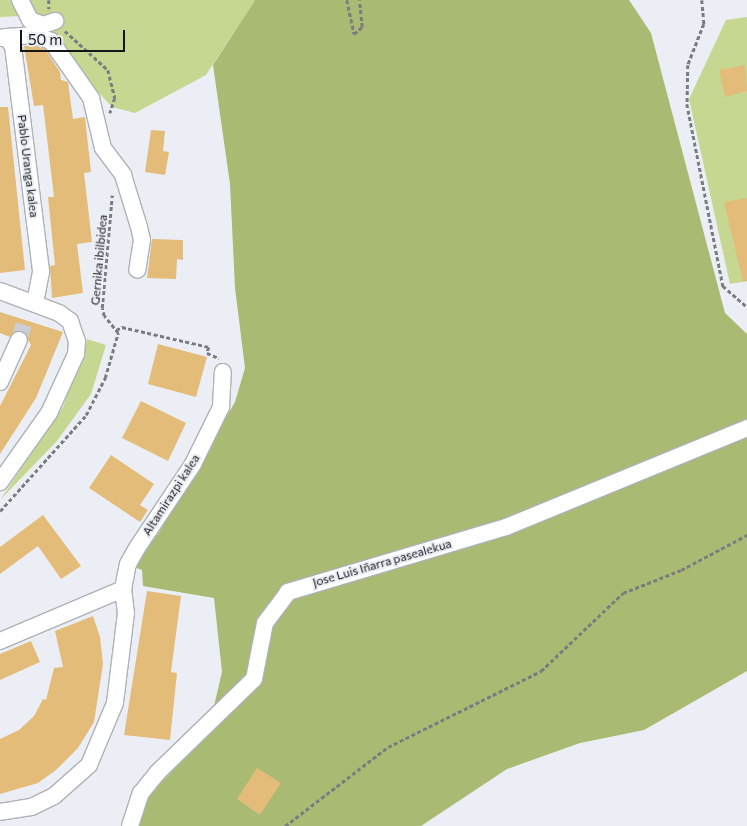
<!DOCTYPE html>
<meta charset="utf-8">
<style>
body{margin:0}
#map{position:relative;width:747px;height:826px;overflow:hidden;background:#ebeff5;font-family:Commissioner,sans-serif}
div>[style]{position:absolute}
.green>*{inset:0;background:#c6d792}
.forest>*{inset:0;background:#a9ba73}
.building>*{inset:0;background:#e4bc79}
.street-tunnel>*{height:16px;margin-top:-8px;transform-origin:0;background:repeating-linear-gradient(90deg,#cbced4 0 16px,transparent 0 24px)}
.path>*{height:2.5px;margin-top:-1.25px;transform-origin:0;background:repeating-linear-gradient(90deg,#7a7d80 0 4px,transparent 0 6.5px)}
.roads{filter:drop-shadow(1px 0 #aeb1b7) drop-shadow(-1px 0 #aeb1b7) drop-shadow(0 1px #aeb1b7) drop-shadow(0 -1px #aeb1b7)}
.street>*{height:16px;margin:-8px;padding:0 8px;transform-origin:8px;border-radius:8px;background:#fff}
span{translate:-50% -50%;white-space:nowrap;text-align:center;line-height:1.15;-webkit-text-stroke:4px #ebeff5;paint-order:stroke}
.street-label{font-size:12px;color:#131517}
.scale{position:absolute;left:20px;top:30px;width:105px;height:22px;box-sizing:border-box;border:2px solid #131517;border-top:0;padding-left:6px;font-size:15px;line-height:18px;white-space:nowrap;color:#131517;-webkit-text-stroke:4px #ebeff5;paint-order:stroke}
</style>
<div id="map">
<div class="green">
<div style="clip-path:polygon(0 0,13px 0,20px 16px,0 17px)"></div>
<div style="clip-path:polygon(21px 0,255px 0,206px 75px,135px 113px,112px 107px,26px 14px)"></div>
<div style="clip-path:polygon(747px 17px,747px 281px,730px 284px,689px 99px,726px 20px)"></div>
<div style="clip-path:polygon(87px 339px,106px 345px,91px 394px,57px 441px,0 500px,63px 407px)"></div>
</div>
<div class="forest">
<div style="clip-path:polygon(255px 0,629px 0,651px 33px,725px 313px,747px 334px,747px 671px,644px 730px,580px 743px,507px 769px,421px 826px,138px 826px,146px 798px,207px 736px,222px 672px,214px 598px,143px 586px,142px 570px,137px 568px,139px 557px,158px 534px,235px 402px,245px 368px,235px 288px,230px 184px,213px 65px)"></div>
</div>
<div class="building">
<div style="clip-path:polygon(34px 45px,45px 49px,60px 72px,61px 80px,68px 82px,73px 119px,85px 117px,91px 172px,84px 173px,92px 242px,77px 244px,83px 293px,52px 298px,50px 266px,55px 265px,48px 197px,54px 197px,43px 105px,34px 106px,24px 46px)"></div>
<div style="clip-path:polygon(745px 65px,747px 91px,725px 97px,719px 70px)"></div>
<div style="clip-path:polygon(0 107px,8px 107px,25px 270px,0 273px)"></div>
<div style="clip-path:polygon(151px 130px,165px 131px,163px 151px,169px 152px,165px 175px,145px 172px)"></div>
<div style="clip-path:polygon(747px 198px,747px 281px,743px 282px,724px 202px)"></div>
<div style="clip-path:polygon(152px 239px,183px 240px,183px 260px,177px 259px,176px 279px,147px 278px)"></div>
<div style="clip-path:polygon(0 312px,63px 332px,36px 398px,0 454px,0 406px,31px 345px,23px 331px,10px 337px,0 333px)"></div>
<div style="clip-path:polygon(158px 344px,207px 357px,196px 397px,148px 384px)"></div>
<div style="clip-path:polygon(141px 401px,186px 423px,168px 461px,122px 438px)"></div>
<div style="clip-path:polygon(111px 455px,154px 484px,140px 505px,148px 510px,140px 522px,89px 488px)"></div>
<div style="clip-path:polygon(43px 515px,81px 566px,61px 579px,38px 546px,0 574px,0 547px)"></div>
<div style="clip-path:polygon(147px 591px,181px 596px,171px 672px,177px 673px,170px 740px,124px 735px)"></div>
<div style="clip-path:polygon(93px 616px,100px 637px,103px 664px,94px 722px,78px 748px,56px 770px,38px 783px,0 794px,0 739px,19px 730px,34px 716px,43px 699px,46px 700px,54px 668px,63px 667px,55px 631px)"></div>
<div style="clip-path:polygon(31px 641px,40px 662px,0 680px,0 654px)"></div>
<div style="clip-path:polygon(257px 768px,281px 783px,260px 815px,237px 799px)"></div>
</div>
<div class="street-tunnel">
<div style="left:19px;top:340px;width:21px;rotate:-73deg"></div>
</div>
<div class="path">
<div style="left:49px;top:0;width:9px;rotate:90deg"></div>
<div style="left:347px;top:0;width:35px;rotate:78deg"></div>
<div style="left:354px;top:34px;width:11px;rotate:-41deg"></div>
<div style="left:362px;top:27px;width:27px;rotate:-96deg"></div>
<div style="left:702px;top:0;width:24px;rotate:85deg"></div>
<div style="left:704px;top:24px;width:44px;rotate:111.3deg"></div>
<div style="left:688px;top:65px;width:39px;rotate:91deg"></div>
<div style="left:687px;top:104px;width:186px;rotate:78.8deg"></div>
<div style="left:723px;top:286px;width:32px;rotate:41deg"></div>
<div style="left:65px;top:31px;width:58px;rotate:42.2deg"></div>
<div style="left:108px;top:70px;width:29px;rotate:76deg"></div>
<div style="left:115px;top:98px;width:16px;rotate:108deg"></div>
<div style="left:116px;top:330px;width:7px;rotate:-27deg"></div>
<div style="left:122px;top:327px;width:89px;rotate:12.9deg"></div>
<div style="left:209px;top:347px;width:6px;rotate:108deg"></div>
<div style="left:207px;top:353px;width:13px;rotate:23deg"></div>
<div style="left:0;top:511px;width:129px;rotate:-48.1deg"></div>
<div style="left:86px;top:415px;width:42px;rotate:-62.8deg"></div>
<div style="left:105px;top:378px;width:47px;rotate:-73.9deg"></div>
<div style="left:118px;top:333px;width:22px;rotate:-129deg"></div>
<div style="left:104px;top:316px;width:8px;rotate:-104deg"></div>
<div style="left:102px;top:308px;width:113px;rotate:-84.9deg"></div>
<div style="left:285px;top:826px;width:130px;rotate:-37.5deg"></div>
<div style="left:388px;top:747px;width:171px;rotate:-26.4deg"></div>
<div style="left:541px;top:671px;width:113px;rotate:-43.6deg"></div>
<div style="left:623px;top:593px;width:62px;rotate:-21.6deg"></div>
<div style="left:681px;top:570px;width:75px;rotate:-27.9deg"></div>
</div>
<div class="roads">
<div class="street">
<div style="left:20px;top:0;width:22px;rotate:63deg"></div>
<div style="left:30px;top:20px;width:14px;rotate:21deg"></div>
<div style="left:43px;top:25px;width:13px;rotate:-18deg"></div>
<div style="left:6px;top:37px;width:29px;rotate:-4deg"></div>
<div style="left:35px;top:35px;width:17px;rotate:21deg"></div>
<div style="left:51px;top:41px;width:70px;rotate:54.9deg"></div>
<div style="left:91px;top:98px;width:51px;rotate:76.5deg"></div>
<div style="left:103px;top:148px;width:34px;rotate:53deg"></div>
<div style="left:123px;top:175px;width:54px;rotate:72.9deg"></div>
<div style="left:139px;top:227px;width:13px;rotate:77deg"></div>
<div style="left:142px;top:240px;width:30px;rotate:99deg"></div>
<div style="left:0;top:38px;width:6px;rotate:-9deg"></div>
<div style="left:6px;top:37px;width:11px;rotate:52deg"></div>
<div style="left:13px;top:46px;width:228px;rotate:82.9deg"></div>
<div style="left:41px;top:272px;width:32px;rotate:101deg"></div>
<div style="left:0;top:291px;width:63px;rotate:20.4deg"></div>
<div style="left:59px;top:313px;width:14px;rotate:36deg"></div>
<div style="left:70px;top:321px;width:21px;rotate:71deg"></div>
<div style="left:77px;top:341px;width:13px;rotate:94deg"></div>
<div style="left:76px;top:354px;width:65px;rotate:114.6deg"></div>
<div style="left:49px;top:413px;width:85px;rotate:125.4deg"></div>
<div style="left:0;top:382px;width:46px;rotate:-65.7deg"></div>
<div style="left:123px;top:589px;width:25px;rotate:-79deg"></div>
<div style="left:128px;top:564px;width:18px;rotate:-61deg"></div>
<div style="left:137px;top:548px;width:101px;rotate:-56.3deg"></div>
<div style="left:193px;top:464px;width:64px;rotate:-63.8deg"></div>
<div style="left:221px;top:407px;width:35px;rotate:-87deg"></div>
<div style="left:0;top:641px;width:134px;rotate:-22.9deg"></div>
<div style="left:123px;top:589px;width:24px;rotate:83deg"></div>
<div style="left:126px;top:613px;width:91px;rotate:97deg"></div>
<div style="left:115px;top:703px;width:67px;rotate:112.8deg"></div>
<div style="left:89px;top:765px;width:47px;rotate:138.5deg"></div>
<div style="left:54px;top:796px;width:25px;rotate:154deg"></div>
<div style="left:31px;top:807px;width:31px;rotate:171deg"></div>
<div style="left:130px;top:826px;width:35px;rotate:-72deg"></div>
<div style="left:141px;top:793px;width:26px;rotate:-51deg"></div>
<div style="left:157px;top:773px;width:135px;rotate:-44.1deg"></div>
<div style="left:254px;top:679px;width:57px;rotate:-78.9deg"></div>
<div style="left:265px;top:623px;width:39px;rotate:-53deg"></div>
<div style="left:288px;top:592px;width:227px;rotate:-16.6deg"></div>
<div style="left:506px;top:527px;width:261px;rotate:-22.3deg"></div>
</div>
</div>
<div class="street-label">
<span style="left:28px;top:166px;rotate:83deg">Pablo Uranga kalea</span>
<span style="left:99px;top:260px;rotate:-85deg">Gernika ibilbidea</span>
<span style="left:171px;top:495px;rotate:-57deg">Altamirazpi kalea</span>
<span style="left:382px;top:563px;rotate:-16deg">Jose Luis Iñarra pasealekua</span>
</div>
<div class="scale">50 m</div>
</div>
